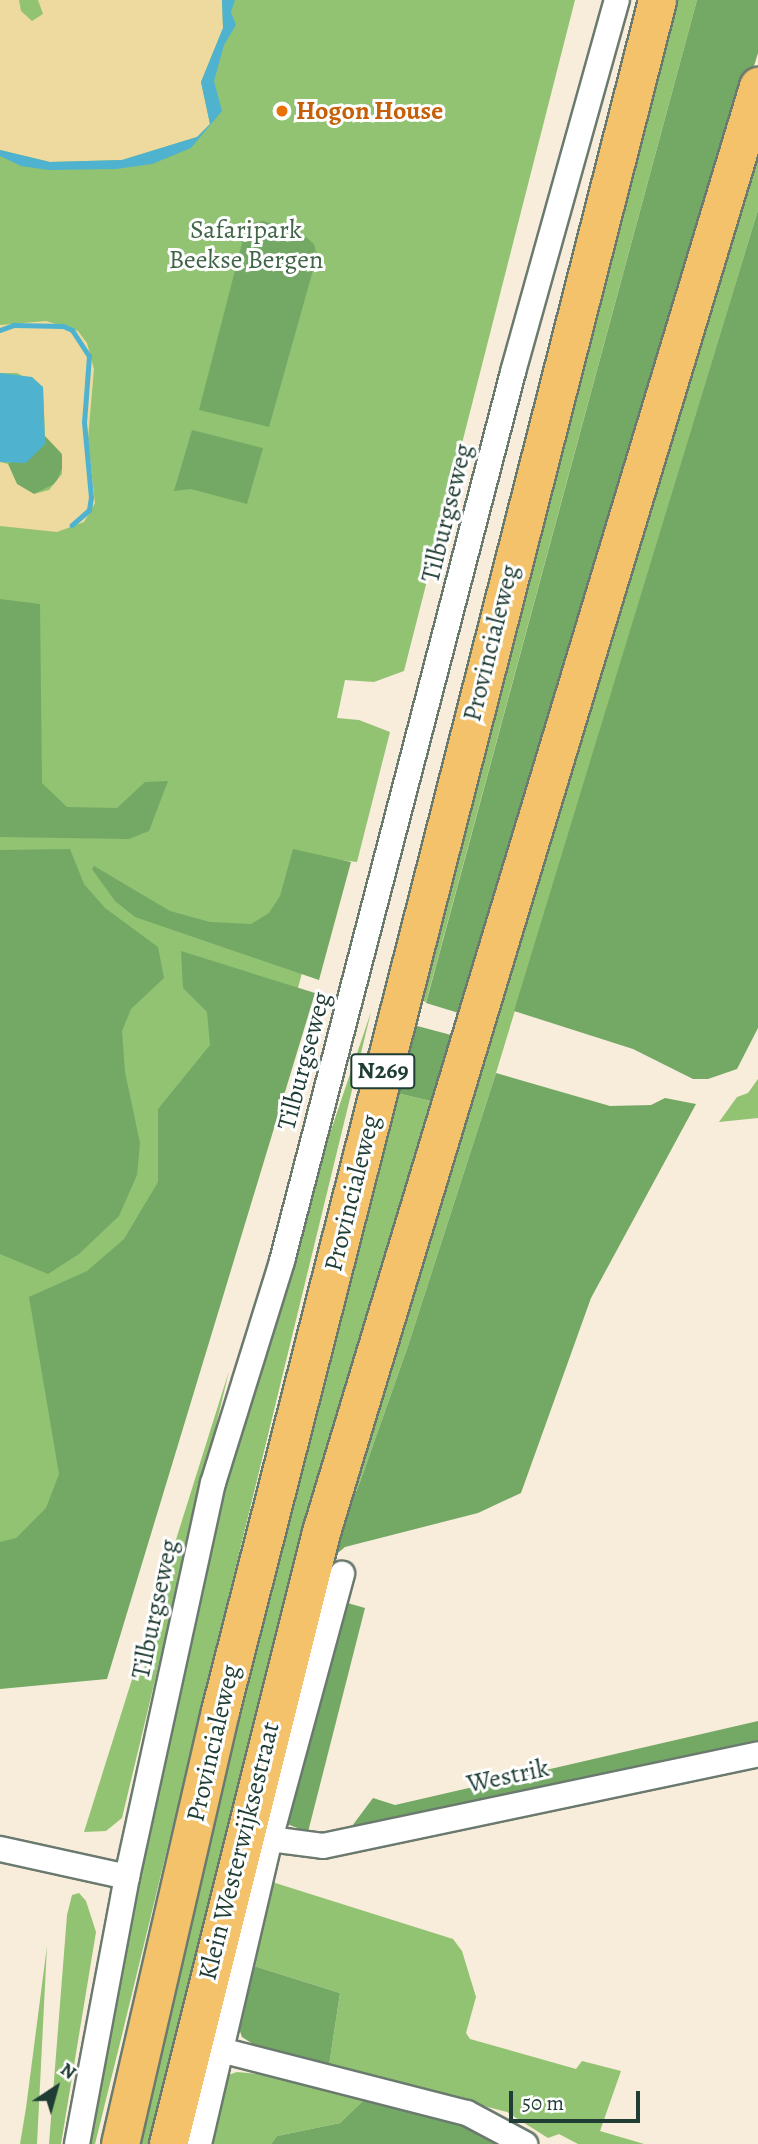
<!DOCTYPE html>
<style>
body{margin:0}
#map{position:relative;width:758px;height:2144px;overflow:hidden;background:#f8ecdb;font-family:Alegreya,serif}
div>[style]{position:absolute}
.green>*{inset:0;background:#91c373}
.forest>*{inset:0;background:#74a965}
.sand>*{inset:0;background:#eeda9e}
.water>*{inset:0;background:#4fb2ce}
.stream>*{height:5px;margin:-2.5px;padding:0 2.5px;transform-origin:2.5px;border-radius:2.5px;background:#4fb2ce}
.roads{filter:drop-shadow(2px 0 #6b7a6e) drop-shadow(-2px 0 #6b7a6e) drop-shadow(0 2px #6b7a6e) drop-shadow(0 -2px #6b7a6e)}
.minor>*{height:24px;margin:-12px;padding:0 12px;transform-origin:12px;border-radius:12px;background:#fff}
.highway>*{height:37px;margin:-18.5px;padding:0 18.5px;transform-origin:18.5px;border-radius:18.5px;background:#f4c26a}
.dots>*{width:19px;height:19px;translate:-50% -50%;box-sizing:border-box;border:4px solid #fff;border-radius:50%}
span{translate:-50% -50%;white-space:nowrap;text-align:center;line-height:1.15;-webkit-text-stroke:6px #fff;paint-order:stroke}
.shield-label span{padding:2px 5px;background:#fff;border:2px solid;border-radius:5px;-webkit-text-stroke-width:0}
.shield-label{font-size:24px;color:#1f3d34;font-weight:700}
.food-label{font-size:26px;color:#c56008;font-weight:700}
.left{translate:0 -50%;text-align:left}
.park-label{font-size:26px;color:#416547}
.street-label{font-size:26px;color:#1f3d34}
.north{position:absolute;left:21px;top:2053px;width:70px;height:70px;-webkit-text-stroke:5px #fff;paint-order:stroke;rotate:36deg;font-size:19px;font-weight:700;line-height:28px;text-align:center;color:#1f3d34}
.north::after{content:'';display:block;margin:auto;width:24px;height:32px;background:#1f3d34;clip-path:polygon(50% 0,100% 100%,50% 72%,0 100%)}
.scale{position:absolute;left:509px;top:2091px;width:131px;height:32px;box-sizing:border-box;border:4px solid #1f3d34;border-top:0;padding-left:9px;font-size:21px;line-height:24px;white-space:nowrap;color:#1f3d34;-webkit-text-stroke:5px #fff;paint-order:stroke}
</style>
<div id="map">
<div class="green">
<div style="clip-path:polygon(0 0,575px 0,404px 671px,374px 682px,345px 680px,337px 718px,359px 720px,390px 732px,357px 862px,333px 859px,264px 1113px,0 1689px)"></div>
<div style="clip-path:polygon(670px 0,697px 0,426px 1002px,412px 998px)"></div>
<div style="clip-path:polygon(758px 150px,758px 210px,496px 1073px,408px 1346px,360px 1482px,329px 1552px)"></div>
<div style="clip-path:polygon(371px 1012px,119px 2047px,95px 2144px,89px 2144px,156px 1779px,226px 1465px,303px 1213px)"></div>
<div style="clip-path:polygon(758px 1079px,758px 1118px,719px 1122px,737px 1097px,748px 1093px)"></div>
<div style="clip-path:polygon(388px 1091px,435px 1102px,297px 1547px,155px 2144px,137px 2144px)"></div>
<div style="clip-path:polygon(229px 1371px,122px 1818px,106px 1831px,84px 1832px)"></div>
<div style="clip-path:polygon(269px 1881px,453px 1939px,462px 1951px,476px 1997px,466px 2033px,470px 2039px,576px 2069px,582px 2061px,621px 2071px,600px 2131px,644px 2144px,578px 2144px,559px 2134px,548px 2138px,507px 2112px,329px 2066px,340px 1993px,248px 1964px)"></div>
<div style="clip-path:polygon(79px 1893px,86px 1901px,96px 1932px,61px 2144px,49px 2144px,67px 1915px,72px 1895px)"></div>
<div style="clip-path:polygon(47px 1946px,37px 2144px,20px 2144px,26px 2108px)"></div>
<div style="clip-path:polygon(237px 2072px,258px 2074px,365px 2099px,340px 2123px,277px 2136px,271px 2144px,206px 2144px,218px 2090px,228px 2075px)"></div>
</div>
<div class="forest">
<div style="clip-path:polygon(697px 0,758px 0,758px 53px,462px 1014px,426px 1003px)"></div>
<div style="clip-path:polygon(758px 210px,758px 1028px,737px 1069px,708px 1079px,693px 1079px,633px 1049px,514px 1011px)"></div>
<div style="clip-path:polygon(263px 221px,300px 232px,314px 244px,317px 256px,269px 427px,199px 410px,247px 224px)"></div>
<div style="clip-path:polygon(192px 430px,263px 448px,247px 504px,191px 489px,174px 491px)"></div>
<div style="clip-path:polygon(45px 436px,59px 446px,64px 463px,56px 483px,34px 494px,17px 484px,8px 464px,45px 444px)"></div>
<div style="clip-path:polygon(0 599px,40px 604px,42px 783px,67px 807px,117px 808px,145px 782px,168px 781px,149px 831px,129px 839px,0 837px)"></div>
<div style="clip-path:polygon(70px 849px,84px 884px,105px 908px,158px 947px,164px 978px,131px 1009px,122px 1031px,125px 1072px,140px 1143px,137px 1175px,119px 1216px,79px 1254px,48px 1274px,0 1254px,0 850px)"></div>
<div style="clip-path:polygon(293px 849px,351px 862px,319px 980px,135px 917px,115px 901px,92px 869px,94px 866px,170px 911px,210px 922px,251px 924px,269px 913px,280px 896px)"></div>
<div style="clip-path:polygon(181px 951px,315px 993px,107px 1679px,0 1689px,0 1542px,16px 1538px,46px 1508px,59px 1474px,29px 1297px,87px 1271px,124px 1239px,158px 1182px,158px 1109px,210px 1045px,207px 1012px,183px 988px)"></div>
<div style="clip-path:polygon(406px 1023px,455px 1036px,435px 1102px,388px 1091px)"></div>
<div style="clip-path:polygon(496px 1073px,610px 1106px,651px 1105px,665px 1098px,696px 1104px,591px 1298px,521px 1493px,478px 1513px,345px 1547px,326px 1563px,360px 1482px,408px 1346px)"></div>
<div style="clip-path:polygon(344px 1602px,365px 1608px,308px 1832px,287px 1824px,288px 1813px)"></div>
<div style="clip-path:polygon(758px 1721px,758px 1740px,349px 1830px,373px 1798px,395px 1805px)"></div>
<div style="clip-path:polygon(248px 1964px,340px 1993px,329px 2066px,259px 2048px,242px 2037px,237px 2023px)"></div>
<div style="clip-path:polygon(365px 2099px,485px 2132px,500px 2144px,271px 2144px,277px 2136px,340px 2123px)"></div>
</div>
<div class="sand">
<div style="clip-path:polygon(0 0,19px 0,21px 11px,32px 21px,43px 14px,38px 0,222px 0,223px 28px,201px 82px,210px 124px,197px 137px,122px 160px,50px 162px,0 150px)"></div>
<div style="clip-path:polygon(46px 321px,78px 331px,87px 343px,94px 369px,88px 439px,95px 503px,84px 522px,57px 532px,0 526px,0 462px,8px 464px,17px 484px,34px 494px,49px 490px,62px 474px,62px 454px,45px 436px,43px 387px,17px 373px,0 373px,0 325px)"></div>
</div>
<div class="water">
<div style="clip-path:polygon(222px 0,235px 0,231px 12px,236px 25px,224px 45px,214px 81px,222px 111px,191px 148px,152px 164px,116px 169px,49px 170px,21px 166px,0 156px,0 150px,50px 162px,122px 160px,197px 137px,210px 124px,201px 82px,223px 28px)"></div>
<div style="clip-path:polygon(0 373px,32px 377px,43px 387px,45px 444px,26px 463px,0 462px)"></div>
</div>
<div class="stream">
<div style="left:0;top:330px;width:15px;rotate:-20deg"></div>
<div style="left:14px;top:325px;width:49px;rotate:1.2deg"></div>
<div style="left:63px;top:326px;width:10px;rotate:24deg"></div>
<div style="left:72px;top:330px;width:31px;rotate:57deg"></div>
<div style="left:89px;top:356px;width:66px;rotate:94.3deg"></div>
<div style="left:84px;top:422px;width:75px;rotate:84.7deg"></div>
<div style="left:91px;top:497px;width:13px;rotate:99deg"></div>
<div style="left:89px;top:510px;width:23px;rotate:139deg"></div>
</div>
<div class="roads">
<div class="minor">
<div style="left:270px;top:1839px;width:53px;rotate:7.5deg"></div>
<div style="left:323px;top:1846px;width:445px;rotate:-11.9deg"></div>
<div style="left:0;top:1849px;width:130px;rotate:12.4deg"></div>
<div style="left:221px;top:2050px;width:254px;rotate:14.4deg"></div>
<div style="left:467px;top:2113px;width:66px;rotate:28.1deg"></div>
<div style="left:77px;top:2144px;width:272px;rotate:-79.4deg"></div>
<div style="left:127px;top:1877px;width:403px;rotate:-77.7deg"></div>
<div style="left:213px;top:1483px;width:232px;rotate:-72.7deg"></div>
<div style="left:282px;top:1261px;width:919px;rotate:-75.43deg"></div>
<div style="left:513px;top:372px;width:386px;rotate:-74.4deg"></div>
<div style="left:199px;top:2144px;width:313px;rotate:-76.9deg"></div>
<div style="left:270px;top:1839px;width:275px;rotate:-74.8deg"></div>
</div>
<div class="highway">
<div style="left:120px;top:2144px;width:444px;rotate:-77deg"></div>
<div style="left:220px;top:1711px;width:1766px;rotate:-75.67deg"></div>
<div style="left:168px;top:2144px;width:631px;rotate:-75.96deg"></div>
<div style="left:321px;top:1532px;width:1511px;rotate:-73.18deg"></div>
</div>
</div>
<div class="dots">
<div style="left:282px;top:111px;background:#e8710a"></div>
</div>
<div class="shield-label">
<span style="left:383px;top:1071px">N269</span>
</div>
<div class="food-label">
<span class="left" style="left:296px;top:111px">Hogon House</span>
</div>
<div class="park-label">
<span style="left:246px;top:245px">Safaripark<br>Beekse Bergen</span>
</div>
<div class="street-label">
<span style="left:447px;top:513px;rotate:-76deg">Tilburgseweg</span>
<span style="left:491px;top:643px;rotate:-76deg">Provincialeweg</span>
<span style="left:304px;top:1061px;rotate:-75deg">Tilburgseweg</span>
<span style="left:352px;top:1193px;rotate:-76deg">Provincialeweg</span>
<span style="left:155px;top:1609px;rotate:-78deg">Tilburgseweg</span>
<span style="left:213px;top:1743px;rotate:-77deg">Provincialeweg</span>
<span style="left:508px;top:1776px;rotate:-12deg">Westrik</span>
<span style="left:239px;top:1851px;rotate:-76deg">Klein Westerwijksestraat</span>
</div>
<div class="north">N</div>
<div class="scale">50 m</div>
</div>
